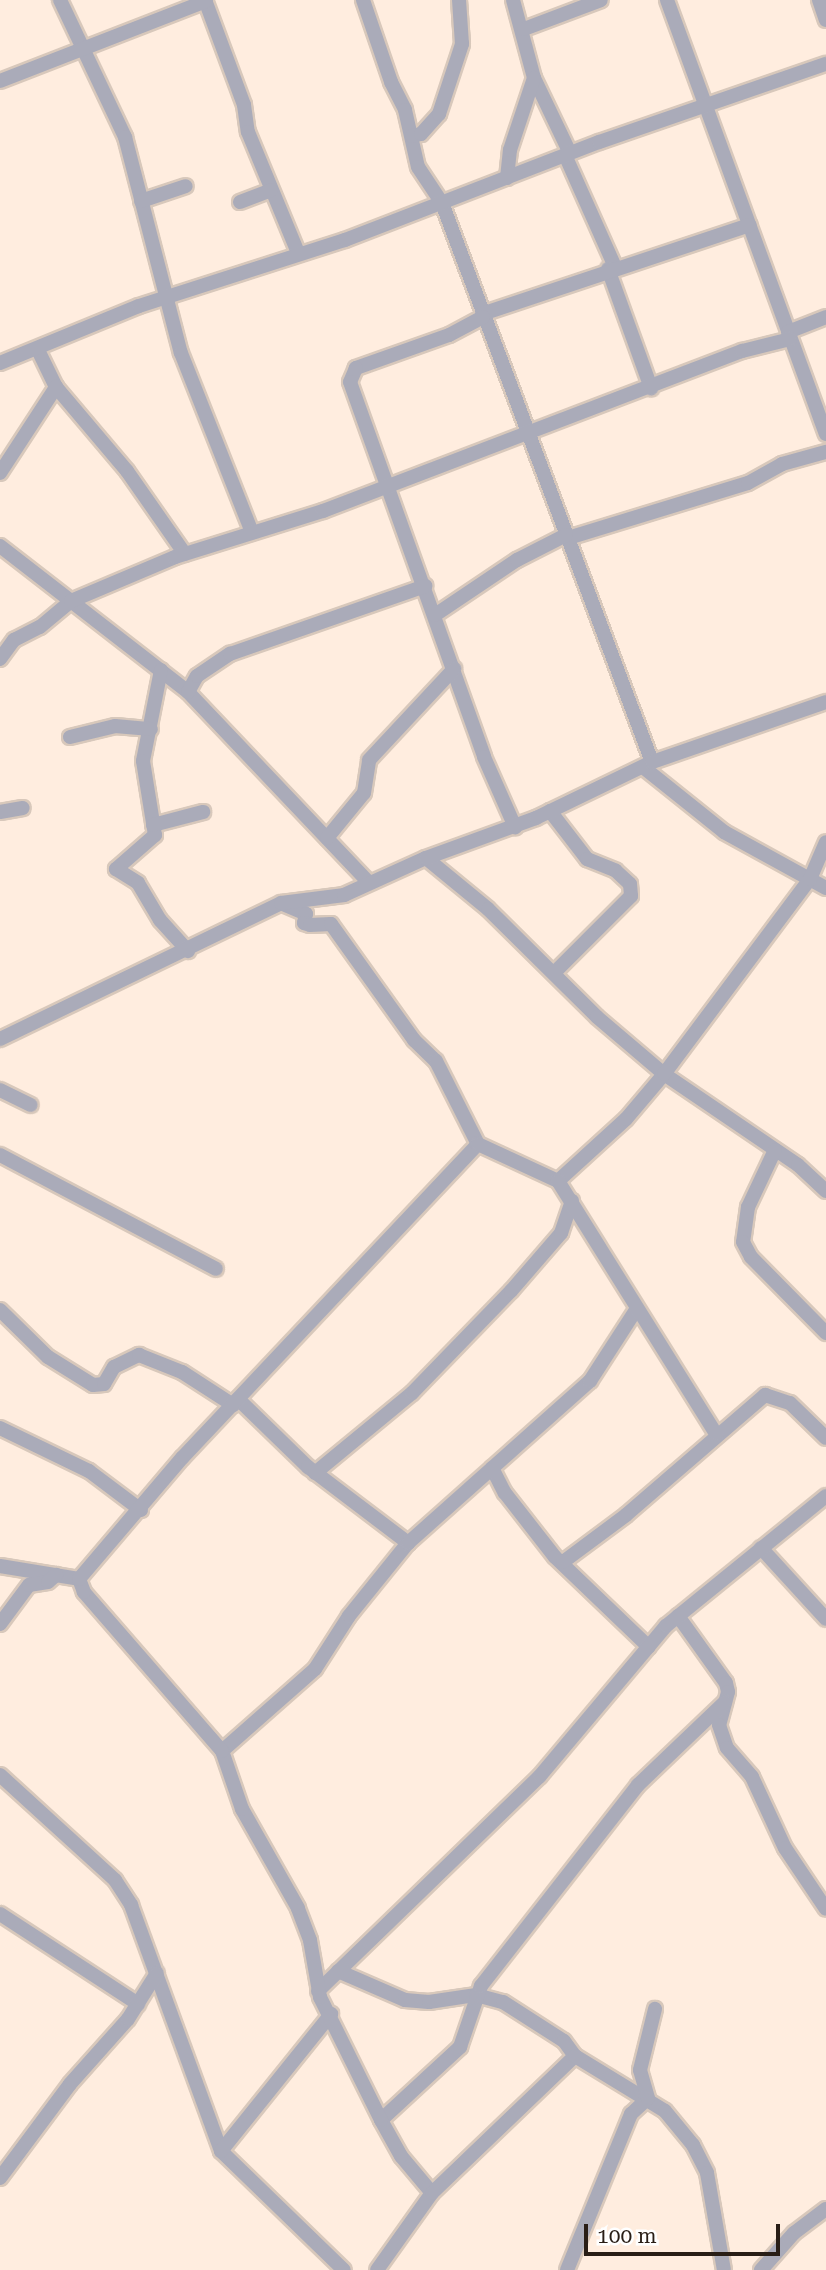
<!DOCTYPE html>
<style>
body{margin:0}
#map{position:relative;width:826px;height:2270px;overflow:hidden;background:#ffeddf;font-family:"Roboto Serif",serif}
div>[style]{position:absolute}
.roads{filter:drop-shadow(2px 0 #d8c8bb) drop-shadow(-2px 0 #d8c8bb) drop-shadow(0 2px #d8c8bb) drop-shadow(0 -2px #d8c8bb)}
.minor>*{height:14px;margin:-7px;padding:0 7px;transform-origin:7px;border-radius:7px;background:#aaabb9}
span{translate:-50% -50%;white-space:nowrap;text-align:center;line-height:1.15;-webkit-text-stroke:7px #fff;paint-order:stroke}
.scale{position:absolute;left:584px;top:2224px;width:196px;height:32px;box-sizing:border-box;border:4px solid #291e16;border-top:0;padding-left:9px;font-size:21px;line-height:24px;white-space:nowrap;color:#291e16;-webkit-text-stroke:5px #fff;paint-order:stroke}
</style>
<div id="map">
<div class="roads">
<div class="minor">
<div style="left:60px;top:0;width:152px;rotate:64.6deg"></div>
<div style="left:125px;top:137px;width:223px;rotate:75.5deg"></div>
<div style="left:181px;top:353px;width:193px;rotate:68.4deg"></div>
<div style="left:205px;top:0;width:112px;rotate:69.6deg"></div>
<div style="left:244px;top:105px;width:27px;rotate:82deg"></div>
<div style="left:248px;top:132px;width:131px;rotate:67.5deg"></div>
<div style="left:363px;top:0;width:87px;rotate:71.1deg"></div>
<div style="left:391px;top:82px;width:31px;rotate:63deg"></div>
<div style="left:405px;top:110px;width:58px;rotate:77.2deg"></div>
<div style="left:418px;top:167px;width:43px;rotate:56.3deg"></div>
<div style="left:442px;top:203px;width:597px;rotate:69.41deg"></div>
<div style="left:513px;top:0;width:81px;rotate:74.9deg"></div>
<div style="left:534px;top:78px;width:83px;rotate:64.4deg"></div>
<div style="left:667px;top:0;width:462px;rotate:69.9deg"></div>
<div style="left:819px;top:0;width:21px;rotate:71deg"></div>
<div style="left:524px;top:29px;width:82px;rotate:-20.6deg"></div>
<div style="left:0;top:81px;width:221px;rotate:-21.2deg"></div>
<div style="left:412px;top:136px;width:9px;rotate:-13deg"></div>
<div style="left:421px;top:134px;width:27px;rotate:-48deg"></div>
<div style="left:439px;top:114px;width:74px;rotate:-71.8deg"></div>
<div style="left:462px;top:44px;width:44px;rotate:-93.9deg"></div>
<div style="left:565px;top:155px;width:123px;rotate:65.9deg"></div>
<div style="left:507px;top:178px;width:28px;rotate:-84deg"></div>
<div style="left:510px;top:150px;width:76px;rotate:-71.6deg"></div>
<div style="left:141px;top:201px;width:47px;rotate:-18.4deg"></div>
<div style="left:240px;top:202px;width:33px;rotate:-21deg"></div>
<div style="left:608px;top:269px;width:127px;rotate:70.1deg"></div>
<div style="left:482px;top:314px;width:282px;rotate:-18.4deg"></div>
<div style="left:483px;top:317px;width:38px;rotate:152deg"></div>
<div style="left:449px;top:335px;width:99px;rotate:160.5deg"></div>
<div style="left:356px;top:368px;width:15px;rotate:113deg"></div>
<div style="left:350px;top:382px;width:398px;rotate:70.3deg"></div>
<div style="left:484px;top:757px;width:77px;rotate:66.1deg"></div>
<div style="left:788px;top:332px;width:41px;rotate:-21.5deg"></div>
<div style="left:38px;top:350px;width:41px;rotate:64.1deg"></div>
<div style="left:56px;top:387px;width:110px;rotate:49.8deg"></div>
<div style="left:127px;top:471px;width:101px;rotate:55.1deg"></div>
<div style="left:0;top:363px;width:150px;rotate:-22.3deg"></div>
<div style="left:139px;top:306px;width:216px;rotate:-17.8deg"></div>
<div style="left:345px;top:240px;width:272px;rotate:-21.1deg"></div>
<div style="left:599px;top:142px;width:240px;rotate:-19deg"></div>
<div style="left:0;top:473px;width:103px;rotate:-56.9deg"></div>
<div style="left:568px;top:538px;width:188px;rotate:-17deg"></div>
<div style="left:748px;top:483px;width:39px;rotate:-29deg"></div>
<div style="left:782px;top:464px;width:46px;rotate:-15.3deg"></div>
<div style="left:0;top:546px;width:238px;rotate:37.8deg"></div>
<div style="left:188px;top:692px;width:262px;rotate:46.5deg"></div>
<div style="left:435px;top:615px;width:99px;rotate:-33.9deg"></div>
<div style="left:517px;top:560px;width:55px;rotate:-27deg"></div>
<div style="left:0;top:659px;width:24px;rotate:-54deg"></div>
<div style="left:14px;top:640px;width:29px;rotate:-27deg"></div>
<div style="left:40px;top:627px;width:40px;rotate:-40deg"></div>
<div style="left:71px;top:601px;width:113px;rotate:-22.9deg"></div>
<div style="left:175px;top:557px;width:155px;rotate:-17.3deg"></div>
<div style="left:323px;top:511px;width:449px;rotate:-20.9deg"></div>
<div style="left:742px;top:351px;width:49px;rotate:-14deg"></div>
<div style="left:161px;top:670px;width:93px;rotate:101.2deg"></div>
<div style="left:143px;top:761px;width:75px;rotate:80.8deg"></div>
<div style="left:155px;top:835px;width:52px;rotate:138.9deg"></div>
<div style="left:116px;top:869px;width:26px;rotate:32deg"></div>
<div style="left:138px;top:883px;width:43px;rotate:59.3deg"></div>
<div style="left:160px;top:920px;width:42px;rotate:47.9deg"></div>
<div style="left:188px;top:692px;width:18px;rotate:-61deg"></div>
<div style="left:197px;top:676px;width:40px;rotate:-34deg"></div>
<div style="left:230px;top:654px;width:207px;rotate:-19.2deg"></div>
<div style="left:70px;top:737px;width:46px;rotate:-13.7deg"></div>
<div style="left:115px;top:726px;width:36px;rotate:5deg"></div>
<div style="left:643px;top:767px;width:104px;rotate:38.7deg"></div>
<div style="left:724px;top:832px;width:116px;rotate:28.8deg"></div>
<div style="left:550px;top:811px;width:61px;rotate:52.4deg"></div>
<div style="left:587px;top:859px;width:31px;rotate:22deg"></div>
<div style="left:616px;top:871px;width:19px;rotate:43deg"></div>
<div style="left:630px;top:884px;width:12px;rotate:85deg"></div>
<div style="left:631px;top:896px;width:107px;rotate:135deg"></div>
<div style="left:0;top:812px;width:23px;rotate:-10deg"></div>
<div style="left:153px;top:825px;width:52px;rotate:-14.6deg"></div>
<div style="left:327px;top:838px;width:58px;rotate:-50.6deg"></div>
<div style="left:364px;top:793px;width:33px;rotate:-81deg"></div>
<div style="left:369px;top:760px;width:125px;rotate:-47deg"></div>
<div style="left:426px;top:858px;width:80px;rotate:39.4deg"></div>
<div style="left:488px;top:909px;width:153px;rotate:44.7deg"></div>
<div style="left:597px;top:1017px;width:88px;rotate:40.4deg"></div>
<div style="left:664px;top:1074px;width:162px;rotate:34.2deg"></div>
<div style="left:798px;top:1165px;width:38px;rotate:43deg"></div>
<div style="left:283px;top:904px;width:25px;rotate:23deg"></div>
<div style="left:306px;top:914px;width:9px;rotate:103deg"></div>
<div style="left:304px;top:923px;width:6px;rotate:18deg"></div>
<div style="left:310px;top:925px;width:21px;rotate:-3deg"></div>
<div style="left:331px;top:924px;width:143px;rotate:54.4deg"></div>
<div style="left:414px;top:1040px;width:30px;rotate:44deg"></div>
<div style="left:436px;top:1061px;width:93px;rotate:63.2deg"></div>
<div style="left:0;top:1039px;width:312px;rotate:-25.8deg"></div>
<div style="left:281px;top:903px;width:64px;rotate:-7.2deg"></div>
<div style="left:344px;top:895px;width:90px;rotate:-24.3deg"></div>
<div style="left:426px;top:858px;width:117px;rotate:-20deg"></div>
<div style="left:536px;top:818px;width:129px;rotate:-25.8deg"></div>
<div style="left:652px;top:762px;width:184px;rotate:-19deg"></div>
<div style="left:0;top:1090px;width:34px;rotate:26deg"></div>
<div style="left:775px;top:1150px;width:63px;rotate:115.3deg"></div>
<div style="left:748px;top:1207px;width:35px;rotate:98deg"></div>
<div style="left:743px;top:1242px;width:17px;rotate:62deg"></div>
<div style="left:751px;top:1257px;width:107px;rotate:45.4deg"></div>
<div style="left:0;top:1155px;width:244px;rotate:27.8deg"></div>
<div style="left:558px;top:1181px;width:92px;rotate:-42.4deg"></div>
<div style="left:626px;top:1119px;width:59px;rotate:-49.8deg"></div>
<div style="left:664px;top:1074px;width:244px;rotate:-53.2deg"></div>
<div style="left:810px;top:879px;width:40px;rotate:-66.6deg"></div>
<div style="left:0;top:1310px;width:67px;rotate:44.4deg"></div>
<div style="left:48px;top:1357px;width:53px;rotate:31.9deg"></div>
<div style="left:93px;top:1385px;width:11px;rotate:-5deg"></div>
<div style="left:104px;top:1384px;width:20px;rotate:-60deg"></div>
<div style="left:114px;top:1367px;width:28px;rotate:-26deg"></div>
<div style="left:139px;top:1355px;width:46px;rotate:21.6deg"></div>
<div style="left:182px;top:1372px;width:61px;rotate:32.9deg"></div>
<div style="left:238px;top:1399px;width:98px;rotate:44.2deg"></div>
<div style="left:308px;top:1467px;width:126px;rotate:37.2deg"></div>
<div style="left:0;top:1428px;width:99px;rotate:25.8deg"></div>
<div style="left:89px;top:1471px;width:65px;rotate:36.9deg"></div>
<div style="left:492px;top:1468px;width:28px;rotate:63deg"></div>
<div style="left:505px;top:1493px;width:81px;rotate:52deg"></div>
<div style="left:555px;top:1557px;width:130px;rotate:43.8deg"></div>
<div style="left:315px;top:1473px;width:126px;rotate:-39.5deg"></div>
<div style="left:412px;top:1393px;width:142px;rotate:-45.9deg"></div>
<div style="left:511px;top:1291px;width:77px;rotate:-49.2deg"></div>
<div style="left:561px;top:1233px;width:34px;rotate:-71deg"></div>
<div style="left:761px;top:1548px;width:96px;rotate:47.5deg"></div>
<div style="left:563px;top:1562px;width:79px;rotate:-36.7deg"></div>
<div style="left:626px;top:1515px;width:184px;rotate:-40.8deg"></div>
<div style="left:765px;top:1395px;width:26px;rotate:18deg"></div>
<div style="left:790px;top:1403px;width:50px;rotate:44.2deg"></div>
<div style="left:0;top:1566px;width:80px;rotate:9.3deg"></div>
<div style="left:678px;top:1616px;width:82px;rotate:54.4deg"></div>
<div style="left:726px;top:1683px;width:9px;rotate:77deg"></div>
<div style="left:728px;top:1692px;width:34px;rotate:105deg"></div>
<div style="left:719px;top:1725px;width:24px;rotate:71deg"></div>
<div style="left:727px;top:1748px;width:38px;rotate:49deg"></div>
<div style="left:752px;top:1777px;width:78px;rotate:65.1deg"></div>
<div style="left:785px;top:1848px;width:73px;rotate:56.1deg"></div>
<div style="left:0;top:1624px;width:49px;rotate:-53.4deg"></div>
<div style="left:29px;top:1585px;width:19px;rotate:-9deg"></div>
<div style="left:48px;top:1582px;width:11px;rotate:-41deg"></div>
<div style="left:222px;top:1751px;width:124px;rotate:-41.4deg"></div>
<div style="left:315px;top:1669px;width:63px;rotate:-57.3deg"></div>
<div style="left:349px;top:1616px;width:94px;rotate:-51.1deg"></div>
<div style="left:408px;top:1543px;width:244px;rotate:-41.7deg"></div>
<div style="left:590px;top:1381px;width:85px;rotate:-57.1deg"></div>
<div style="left:0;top:1775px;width:156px;rotate:42.4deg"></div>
<div style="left:115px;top:1880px;width:30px;rotate:57deg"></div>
<div style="left:131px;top:1905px;width:262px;rotate:69.9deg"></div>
<div style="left:221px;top:2151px;width:171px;rotate:44.1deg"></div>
<div style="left:0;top:1914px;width:165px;rotate:33.1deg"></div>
<div style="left:338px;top:1971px;width:73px;rotate:23.4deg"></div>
<div style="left:405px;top:2000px;width:24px;rotate:5deg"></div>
<div style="left:429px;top:2002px;width:48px;rotate:-8.5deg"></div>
<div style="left:476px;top:1995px;width:28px;rotate:15deg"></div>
<div style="left:503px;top:2002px;width:72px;rotate:32.6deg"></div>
<div style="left:564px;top:2041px;width:19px;rotate:54deg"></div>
<div style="left:318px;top:1991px;width:309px;rotate:-44.1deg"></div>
<div style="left:540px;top:1776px;width:196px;rotate:-50deg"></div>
<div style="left:666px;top:1626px;width:206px;rotate:-39.1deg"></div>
<div style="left:381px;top:2120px;width:108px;rotate:-42.7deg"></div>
<div style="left:460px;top:2047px;width:65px;rotate:-71deg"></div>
<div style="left:481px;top:1986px;width:255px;rotate:-52deg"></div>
<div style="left:638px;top:1785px;width:120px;rotate:-43.7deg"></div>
<div style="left:221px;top:2151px;width:176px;rotate:-51.2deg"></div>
<div style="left:0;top:2178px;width:117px;rotate:-53.3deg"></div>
<div style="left:70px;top:2084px;width:87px;rotate:-48.3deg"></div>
<div style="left:128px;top:2019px;width:54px;rotate:-57.8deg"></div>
<div style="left:432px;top:2193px;width:48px;rotate:-130deg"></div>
<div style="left:401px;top:2156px;width:41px;rotate:-119.1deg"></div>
<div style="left:381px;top:2120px;width:137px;rotate:-116.4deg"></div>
<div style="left:320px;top:1997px;width:58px;rotate:-100deg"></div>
<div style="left:310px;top:1940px;width:34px;rotate:-111deg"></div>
<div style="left:298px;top:1908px;width:114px;rotate:-119.5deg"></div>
<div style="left:242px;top:1809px;width:61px;rotate:-109deg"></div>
<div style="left:222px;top:1751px;width:211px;rotate:-131deg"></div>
<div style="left:84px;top:1592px;width:14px;rotate:-111deg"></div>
<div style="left:79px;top:1579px;width:160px;rotate:-49.6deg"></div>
<div style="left:183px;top:1457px;width:430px;rotate:-46.7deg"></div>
<div style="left:478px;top:1144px;width:88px;rotate:24.8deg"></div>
<div style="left:558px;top:1181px;width:298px;rotate:58deg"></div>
<div style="left:377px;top:2270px;width:95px;rotate:-54.5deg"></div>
<div style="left:432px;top:2193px;width:198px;rotate:-43.8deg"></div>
<div style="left:575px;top:2056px;width:105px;rotate:31.4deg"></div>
<div style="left:665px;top:2111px;width:44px;rotate:50.5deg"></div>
<div style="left:693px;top:2145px;width:31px;rotate:63deg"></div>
<div style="left:707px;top:2173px;width:98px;rotate:80.1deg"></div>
<div style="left:567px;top:2270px;width:169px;rotate:-67.7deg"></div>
<div style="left:631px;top:2114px;width:23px;rotate:-43deg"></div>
<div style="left:648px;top:2098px;width:29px;rotate:-106deg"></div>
<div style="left:640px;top:2070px;width:63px;rotate:-76.2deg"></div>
<div style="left:761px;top:2270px;width:50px;rotate:-48.3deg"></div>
<div style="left:794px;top:2233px;width:40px;rotate:-37deg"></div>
</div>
</div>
<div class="scale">100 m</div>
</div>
